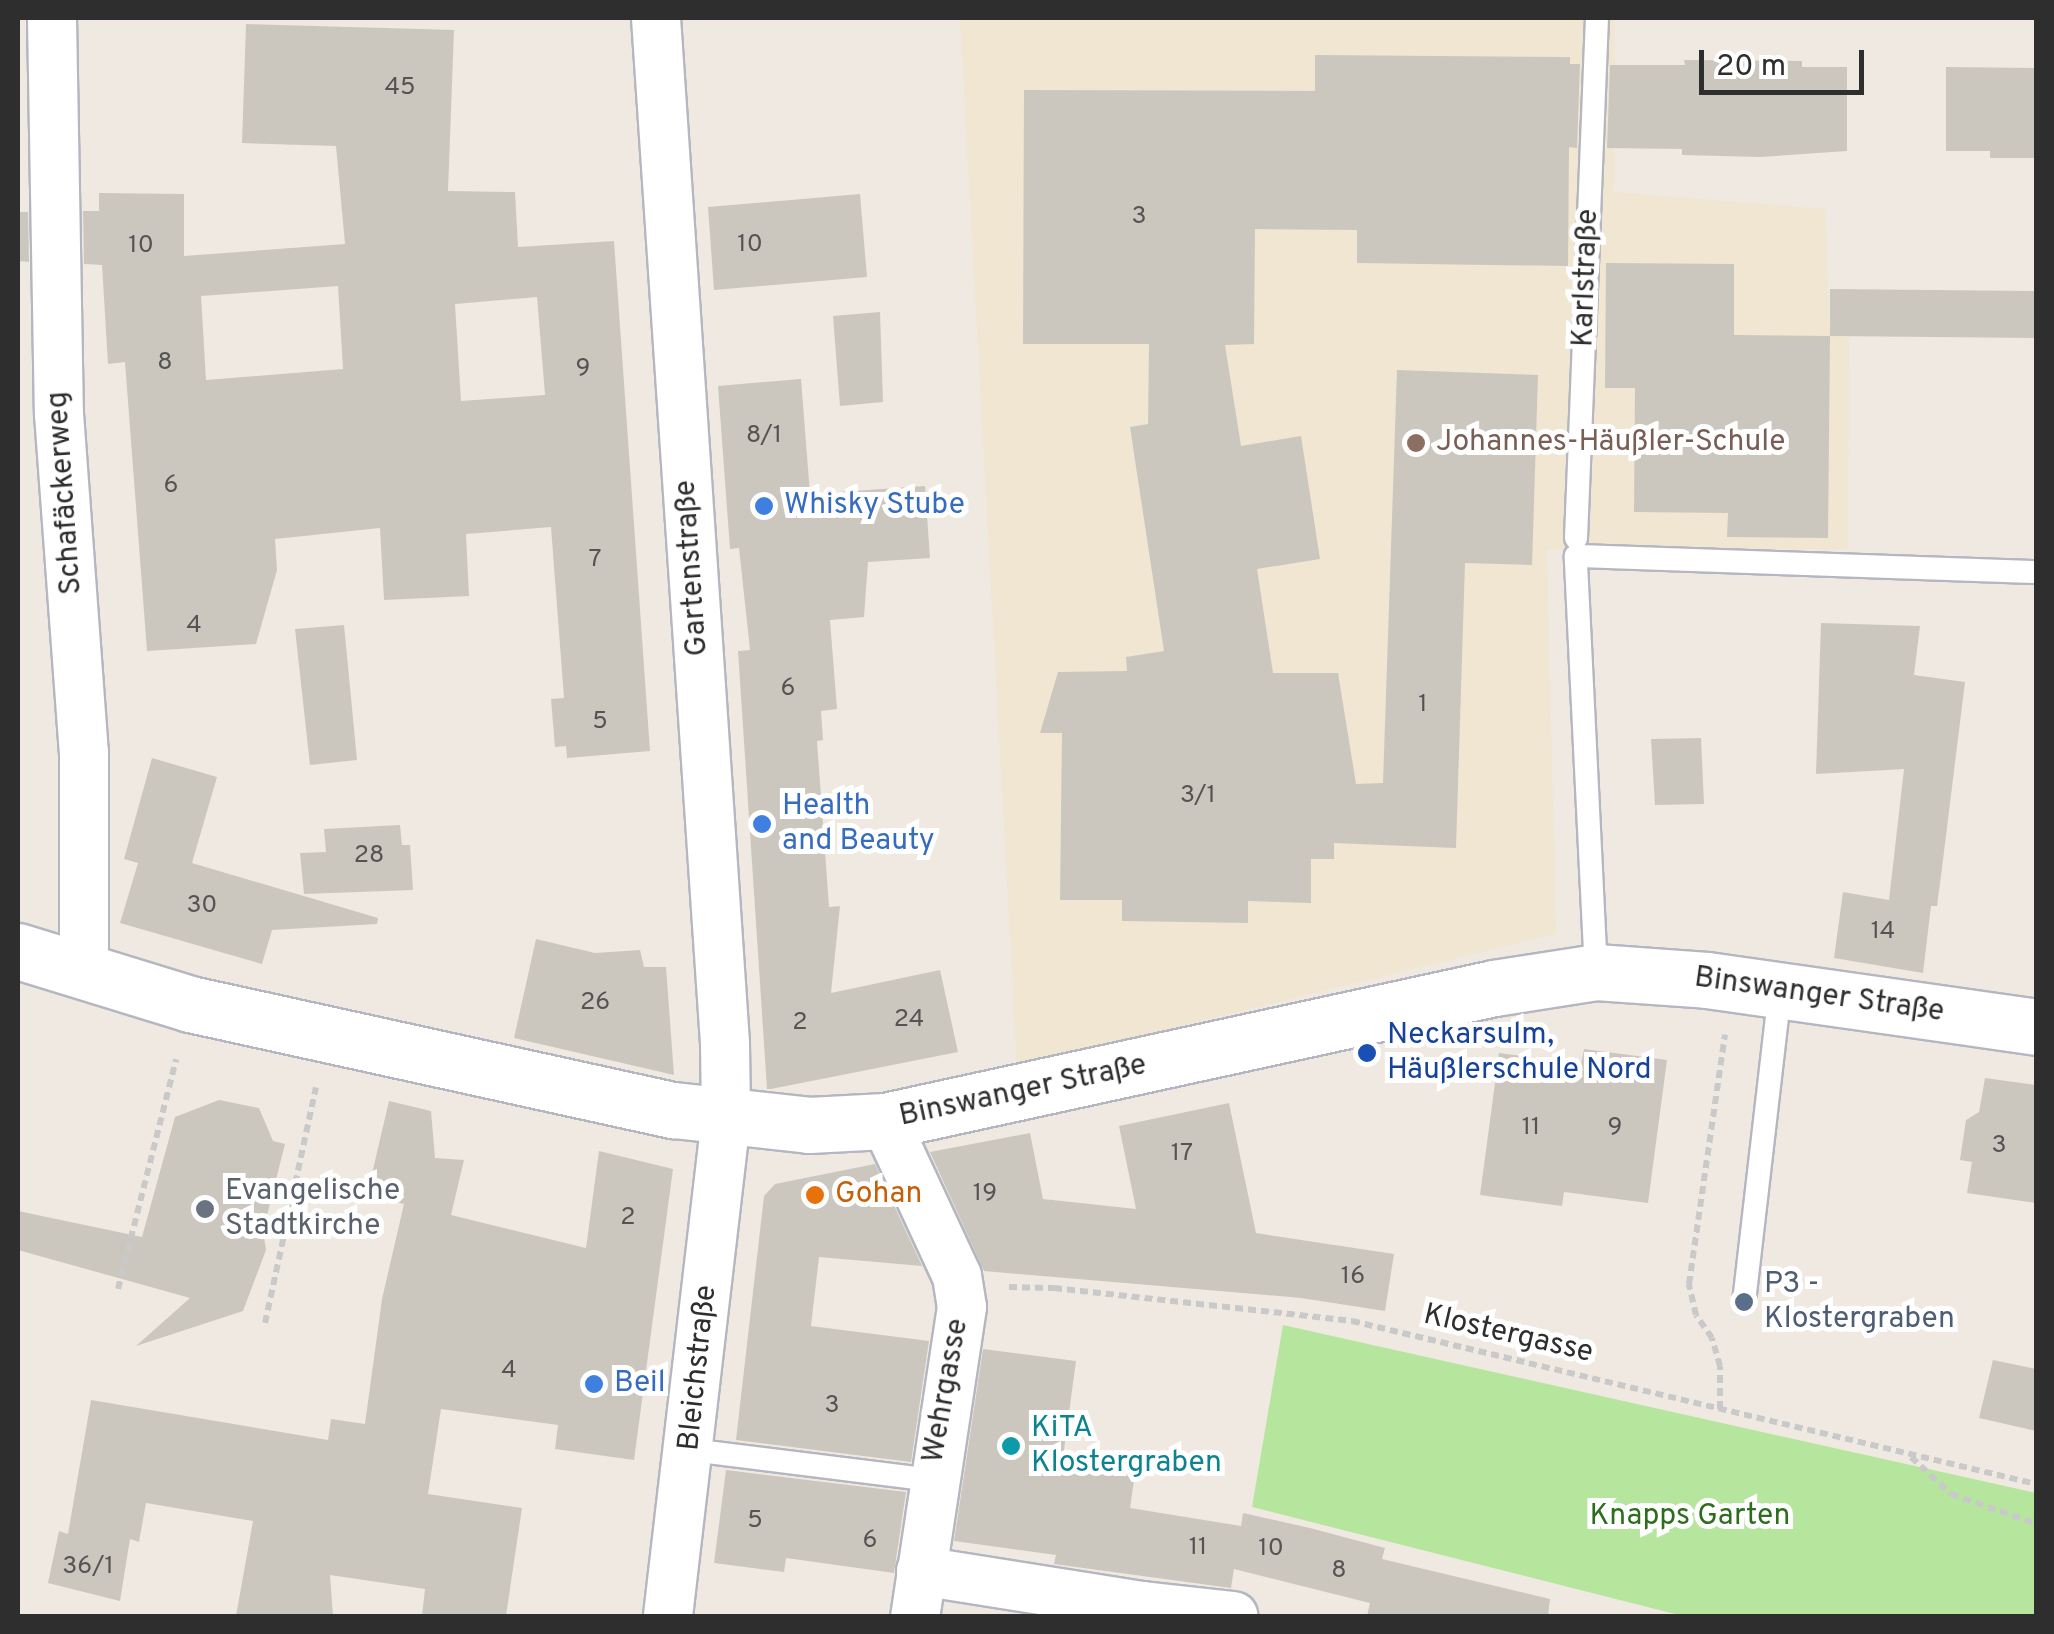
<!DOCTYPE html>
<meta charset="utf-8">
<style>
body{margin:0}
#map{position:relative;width:2054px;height:1634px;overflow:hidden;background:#efe9e1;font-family:Overpass,sans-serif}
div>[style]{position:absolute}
.education>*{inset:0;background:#f0e6d1}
.green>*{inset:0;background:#b6e59e}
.building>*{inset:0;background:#cbc7bf}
.path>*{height:6px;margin-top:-3px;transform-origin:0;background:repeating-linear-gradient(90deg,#c9c9c9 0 8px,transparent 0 13px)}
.roads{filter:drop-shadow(2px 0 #b4b7c1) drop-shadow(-2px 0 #b4b7c1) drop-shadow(0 2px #b4b7c1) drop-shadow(0 -2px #b4b7c1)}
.lane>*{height:22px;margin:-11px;padding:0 11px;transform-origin:11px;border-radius:11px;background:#fff}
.street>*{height:48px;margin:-24px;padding:0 24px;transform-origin:24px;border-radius:24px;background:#fff}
.secondary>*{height:55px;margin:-27.5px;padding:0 27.5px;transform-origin:27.5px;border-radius:27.5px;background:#fff}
.dots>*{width:28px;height:28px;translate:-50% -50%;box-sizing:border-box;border:5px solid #fff;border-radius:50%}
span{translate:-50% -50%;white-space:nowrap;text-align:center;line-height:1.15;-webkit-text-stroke:10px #fff;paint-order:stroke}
.number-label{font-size:25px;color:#555452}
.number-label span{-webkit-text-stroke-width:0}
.street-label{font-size:30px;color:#2e2e2e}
.education-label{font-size:30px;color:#785e54}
.left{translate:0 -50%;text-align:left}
.shop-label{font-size:30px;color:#366cbe}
.transit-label{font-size:30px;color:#164399}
.worship-label{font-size:30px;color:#5b616d}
.food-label{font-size:30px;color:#c56008}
.service-label{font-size:30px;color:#4e5e75}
.culture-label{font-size:30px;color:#0d838f}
.park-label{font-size:30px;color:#2c6e1b}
.frame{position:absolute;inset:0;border:20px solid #2e2e2e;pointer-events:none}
.scale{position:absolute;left:1699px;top:50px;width:165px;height:45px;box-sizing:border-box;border:5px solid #2e2e2e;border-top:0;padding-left:12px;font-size:30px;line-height:35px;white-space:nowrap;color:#2e2e2e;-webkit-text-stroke:8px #fff;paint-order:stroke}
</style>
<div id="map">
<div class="education">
<div style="clip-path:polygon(960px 18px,1615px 18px,1614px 192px,1825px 209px,1830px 335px,1849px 337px,1848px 549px,1547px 550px,1556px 934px,1017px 1066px)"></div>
</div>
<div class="green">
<div style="clip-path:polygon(1283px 1325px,2036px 1493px,2036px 1616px,1683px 1616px,1252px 1507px)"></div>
</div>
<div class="building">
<div style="clip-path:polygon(evenodd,246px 24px,454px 30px,448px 191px,515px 192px,518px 247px,614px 241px,650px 751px,567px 758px,566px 746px,555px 747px,551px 699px,564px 698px,551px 527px,466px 534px,469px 596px,384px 600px,380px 528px,275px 539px,277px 570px,256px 644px,147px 651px,125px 362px,108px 364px,102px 265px,84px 264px,83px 211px,99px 211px,99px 193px,184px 194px,184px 256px,345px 244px,336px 146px,242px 143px,246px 24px,338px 286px,343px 369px,206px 380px,201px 296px,338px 286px,246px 24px,537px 297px,545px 395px,461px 401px,455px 304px,537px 297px)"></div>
<div style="clip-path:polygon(1315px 55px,1570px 57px,1570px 64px,1580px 64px,1577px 148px,1569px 147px,1568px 266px,1357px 263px,1357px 230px,1255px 229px,1254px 344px,1225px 345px,1241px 446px,1301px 436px,1320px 559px,1257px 569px,1273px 673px,1338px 673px,1356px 784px,1383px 783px,1397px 370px,1538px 375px,1532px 565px,1465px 563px,1456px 848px,1334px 843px,1334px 859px,1311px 859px,1311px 903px,1248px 901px,1248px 923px,1122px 921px,1122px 900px,1060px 900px,1062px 733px,1040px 733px,1058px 672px,1127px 671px,1126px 657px,1164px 651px,1130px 427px,1148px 424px,1149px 344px,1023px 344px,1024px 90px,1315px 91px)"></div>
<div style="clip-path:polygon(1684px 60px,1802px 61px,1802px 67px,1847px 67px,1847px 151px,1761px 157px,1682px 155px,1682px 149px,1607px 148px,1610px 65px,1685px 65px)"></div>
<div style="clip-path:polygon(1946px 67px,2036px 68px,2036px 158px,1990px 158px,1990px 151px,1946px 151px)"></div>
<div style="clip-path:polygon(860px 194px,867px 277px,714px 290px,708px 207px)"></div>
<div style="clip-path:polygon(18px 212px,28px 212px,29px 262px,18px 261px)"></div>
<div style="clip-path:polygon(1606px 263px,1734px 264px,1734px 335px,1830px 336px,1830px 289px,2036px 291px,2036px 338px,1830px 336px,1828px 538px,1727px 537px,1728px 513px,1634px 512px,1635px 388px,1605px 388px)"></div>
<div style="clip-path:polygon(880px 312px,883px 402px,840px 406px,833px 316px)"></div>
<div style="clip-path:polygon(801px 379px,810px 494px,925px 486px,930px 558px,868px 562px,864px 617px,830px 620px,837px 709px,821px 711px,823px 740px,817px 741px,829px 907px,840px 906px,831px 993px,940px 970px,958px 1052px,771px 1089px,767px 1089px,738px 651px,750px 650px,739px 548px,730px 549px,718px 386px)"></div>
<div style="clip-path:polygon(1821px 623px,1920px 626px,1914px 675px,1965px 682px,1942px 868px,1937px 906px,1931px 906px,1923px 973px,1834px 958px,1843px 892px,1889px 900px,1904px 769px,1816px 774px)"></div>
<div style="clip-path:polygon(344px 625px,357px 760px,310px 765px,295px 629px)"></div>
<div style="clip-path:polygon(1701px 738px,1704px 804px,1655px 805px,1651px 739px)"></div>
<div style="clip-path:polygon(152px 758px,217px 777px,192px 863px,378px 918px,377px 924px,272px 930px,262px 964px,120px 923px,138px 863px,124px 859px)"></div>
<div style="clip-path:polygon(400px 825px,402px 845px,410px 845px,413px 890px,304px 894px,300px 853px,326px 852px,324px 829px)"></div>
<div style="clip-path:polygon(536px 939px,595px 953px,640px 950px,644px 967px,666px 967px,674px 1075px,514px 1038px)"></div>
<div style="clip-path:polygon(1584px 1049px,1667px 1060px,1648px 1203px,1564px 1192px,1562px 1206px,1480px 1195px,1499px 1053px,1581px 1064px)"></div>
<div style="clip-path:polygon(1985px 1078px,2036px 1085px,2036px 1203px,1967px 1193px,1972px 1162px,1960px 1160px,1966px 1120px,1979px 1112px)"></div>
<div style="clip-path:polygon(219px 1100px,259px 1108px,273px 1141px,285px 1144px,263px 1231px,266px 1250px,243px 1311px,136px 1346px,190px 1298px,18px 1250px,18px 1211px,142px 1237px,175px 1117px)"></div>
<div style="clip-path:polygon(389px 1101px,431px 1111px,435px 1158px,464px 1160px,451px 1215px,586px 1248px,599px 1151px,673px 1169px,634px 1460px,555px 1449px,558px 1425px,441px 1409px,428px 1494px,522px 1508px,506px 1616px,422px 1616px,425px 1589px,330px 1575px,333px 1616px,236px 1616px,253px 1521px,146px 1503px,139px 1542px,130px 1539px,120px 1601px,48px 1583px,59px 1531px,68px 1534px,91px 1400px,328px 1440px,331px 1419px,365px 1424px,382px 1299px,404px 1204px,367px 1195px)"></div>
<div style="clip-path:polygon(1229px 1103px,1256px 1233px,1394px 1254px,1385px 1311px,1301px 1298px,984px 1271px,930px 1152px,1030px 1133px,1043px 1199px,1136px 1209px,1119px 1126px)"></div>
<div style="clip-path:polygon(875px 1164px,922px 1266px,819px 1257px,811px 1326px,929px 1341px,911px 1462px,736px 1440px,764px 1196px,775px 1184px)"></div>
<div style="clip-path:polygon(983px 1349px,1076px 1361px,1062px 1465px,1135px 1474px,1130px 1508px,1241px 1526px,1243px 1513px,1310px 1528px,1385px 1548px,1382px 1559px,1550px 1599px,1548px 1616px,1367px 1616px,1370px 1603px,1234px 1569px,1231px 1588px,1054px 1564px,1056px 1555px,954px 1541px)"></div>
<div style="clip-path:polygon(1993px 1360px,2036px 1369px,2036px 1431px,1979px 1418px)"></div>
<div style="clip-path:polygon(726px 1470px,906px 1492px,894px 1573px,786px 1558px,784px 1572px,714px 1563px)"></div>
</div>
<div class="path">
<div style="left:1009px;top:1287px;width:45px;rotate:1.3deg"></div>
<div style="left:1054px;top:1288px;width:300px;rotate:6.3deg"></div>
<div style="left:1352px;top:1321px;width:703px;rotate:13.4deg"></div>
<div style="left:118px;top:1289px;width:237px;rotate:-75.8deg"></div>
<div style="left:265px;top:1323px;width:241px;rotate:-77.8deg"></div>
<div style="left:1720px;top:1409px;width:43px;rotate:-90deg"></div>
<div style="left:1720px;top:1366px;width:29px;rotate:-106deg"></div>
<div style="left:1712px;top:1338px;width:28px;rotate:-125deg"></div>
<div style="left:1696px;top:1315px;width:32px;rotate:-103deg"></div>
<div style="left:1689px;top:1284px;width:252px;rotate:-81.8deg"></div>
<div style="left:1911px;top:1457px;width:54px;rotate:42.8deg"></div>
<div style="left:1951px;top:1494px;width:90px;rotate:19.4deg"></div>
</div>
<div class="roads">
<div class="lane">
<div style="left:1576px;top:538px;width:520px;rotate:-87.69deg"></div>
<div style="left:1596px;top:972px;width:416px;rotate:-92.8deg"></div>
<div style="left:1576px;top:556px;width:460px;rotate:2deg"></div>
<div style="left:1744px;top:1302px;width:313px;rotate:-83.4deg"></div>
<div style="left:691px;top:1450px;width:244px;rotate:7.1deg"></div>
</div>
<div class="street">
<div style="left:52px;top:18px;width:396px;rotate:89deg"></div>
<div style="left:59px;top:414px;width:339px;rotate:85.8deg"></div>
<div style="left:84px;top:752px;width:217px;rotate:90deg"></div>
<div style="left:656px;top:18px;width:1028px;rotate:86.15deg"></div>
<div style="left:725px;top:1044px;width:75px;rotate:89.2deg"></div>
<div style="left:726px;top:1119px;width:500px;rotate:96.66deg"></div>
<div style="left:885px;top:1121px;width:171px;rotate:65.1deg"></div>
<div style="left:957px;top:1276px;width:31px;rotate:81deg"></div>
<div style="left:962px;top:1307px;width:313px;rotate:98.6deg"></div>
<div style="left:921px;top:1571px;width:225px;rotate:9deg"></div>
<div style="left:1143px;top:1606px;width:10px;rotate:96deg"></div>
<div style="left:1143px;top:1606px;width:91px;rotate:6.3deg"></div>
</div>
<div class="secondary">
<div style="left:18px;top:951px;width:180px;rotate:17.1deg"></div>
<div style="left:190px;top:1004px;width:495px;rotate:12.4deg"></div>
<div style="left:674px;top:1110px;width:136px;rotate:6.3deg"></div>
<div style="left:809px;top:1125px;width:76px;rotate:-3deg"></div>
<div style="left:885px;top:1121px;width:623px;rotate:-12.32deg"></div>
<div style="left:1494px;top:988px;width:103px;rotate:-8.9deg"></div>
<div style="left:1596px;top:972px;width:111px;rotate:4.1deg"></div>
<div style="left:1707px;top:980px;width:332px;rotate:8.1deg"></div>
</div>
</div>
<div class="dots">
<div style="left:1416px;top:443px;background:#8d6e63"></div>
<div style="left:764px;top:506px;background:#3f7fe0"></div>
<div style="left:762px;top:824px;background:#3f7fe0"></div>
<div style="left:1367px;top:1053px;background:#1a4fb4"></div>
<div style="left:815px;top:1195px;background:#e8710a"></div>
<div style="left:205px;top:1209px;background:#6b7280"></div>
<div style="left:1744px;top:1302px;background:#5c6f8a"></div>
<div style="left:594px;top:1384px;background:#3f7fe0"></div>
<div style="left:1011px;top:1446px;background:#0f9aa8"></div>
</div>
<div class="number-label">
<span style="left:400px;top:88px">45</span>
<span style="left:1139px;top:217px">3</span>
<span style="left:750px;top:245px">10</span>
<span style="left:141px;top:246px">10</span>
<span style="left:165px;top:363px">8</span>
<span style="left:583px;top:369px">9</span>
<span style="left:764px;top:436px">8/1</span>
<span style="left:171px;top:486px">6</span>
<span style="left:595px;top:560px">7</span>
<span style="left:194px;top:626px">4</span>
<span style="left:788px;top:689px">6</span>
<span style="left:1423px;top:705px">1</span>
<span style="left:600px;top:722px">5</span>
<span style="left:1198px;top:796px">3/1</span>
<span style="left:369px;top:856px">28</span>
<span style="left:202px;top:906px">30</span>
<span style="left:1883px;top:932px">14</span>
<span style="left:595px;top:1003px">26</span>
<span style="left:909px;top:1020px">24</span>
<span style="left:800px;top:1023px">2</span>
<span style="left:1531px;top:1128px">11</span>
<span style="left:1615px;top:1128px">9</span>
<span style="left:1999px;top:1146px">3</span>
<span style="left:1182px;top:1154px">17</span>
<span style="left:985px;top:1194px">19</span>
<span style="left:628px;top:1218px">2</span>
<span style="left:1353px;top:1277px">16</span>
<span style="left:509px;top:1371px">4</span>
<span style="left:832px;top:1406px">3</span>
<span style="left:755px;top:1521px">5</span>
<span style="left:870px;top:1541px">6</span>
<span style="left:1198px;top:1548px">11</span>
<span style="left:1271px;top:1549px">10</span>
<span style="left:88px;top:1567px">36/1</span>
<span style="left:1339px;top:1571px">8</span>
</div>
<div class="street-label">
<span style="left:1587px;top:278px;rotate:-88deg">Karlstraße</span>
<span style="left:66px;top:493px;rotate:-94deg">Schafäckerweg</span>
<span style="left:693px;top:568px;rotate:-94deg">Gartenstraße</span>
<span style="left:1819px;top:996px;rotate:8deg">Binswanger Straße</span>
<span style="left:1023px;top:1092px;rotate:-12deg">Binswanger Straße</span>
<span style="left:1508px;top:1335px;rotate:13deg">Klostergasse</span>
<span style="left:699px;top:1368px;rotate:-84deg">Bleichstraße</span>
<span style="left:947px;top:1391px;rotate:-80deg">Wehrgasse</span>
</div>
<div class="education-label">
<span class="left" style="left:1436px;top:443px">Johannes-Häußler-Schule</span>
</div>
<div class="shop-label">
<span class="left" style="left:784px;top:506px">Whisky Stube</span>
<span class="left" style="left:782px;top:824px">Health<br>and Beauty</span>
<span class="left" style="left:614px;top:1384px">Beil</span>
</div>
<div class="transit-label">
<span class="left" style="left:1387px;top:1053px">Neckarsulm,<br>Häußlerschule Nord</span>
</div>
<div class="worship-label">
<span class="left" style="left:225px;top:1209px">Evangelische<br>Stadtkirche</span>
</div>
<div class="food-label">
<span class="left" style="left:835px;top:1195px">Gohan</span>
</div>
<div class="service-label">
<span class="left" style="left:1764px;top:1302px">P3 -<br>Klostergraben</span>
</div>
<div class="culture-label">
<span class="left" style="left:1031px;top:1446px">KiTA<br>Klostergraben</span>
</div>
<div class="park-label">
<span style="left:1690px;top:1517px">Knapps Garten</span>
</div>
<div class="frame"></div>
<div class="scale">20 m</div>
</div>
